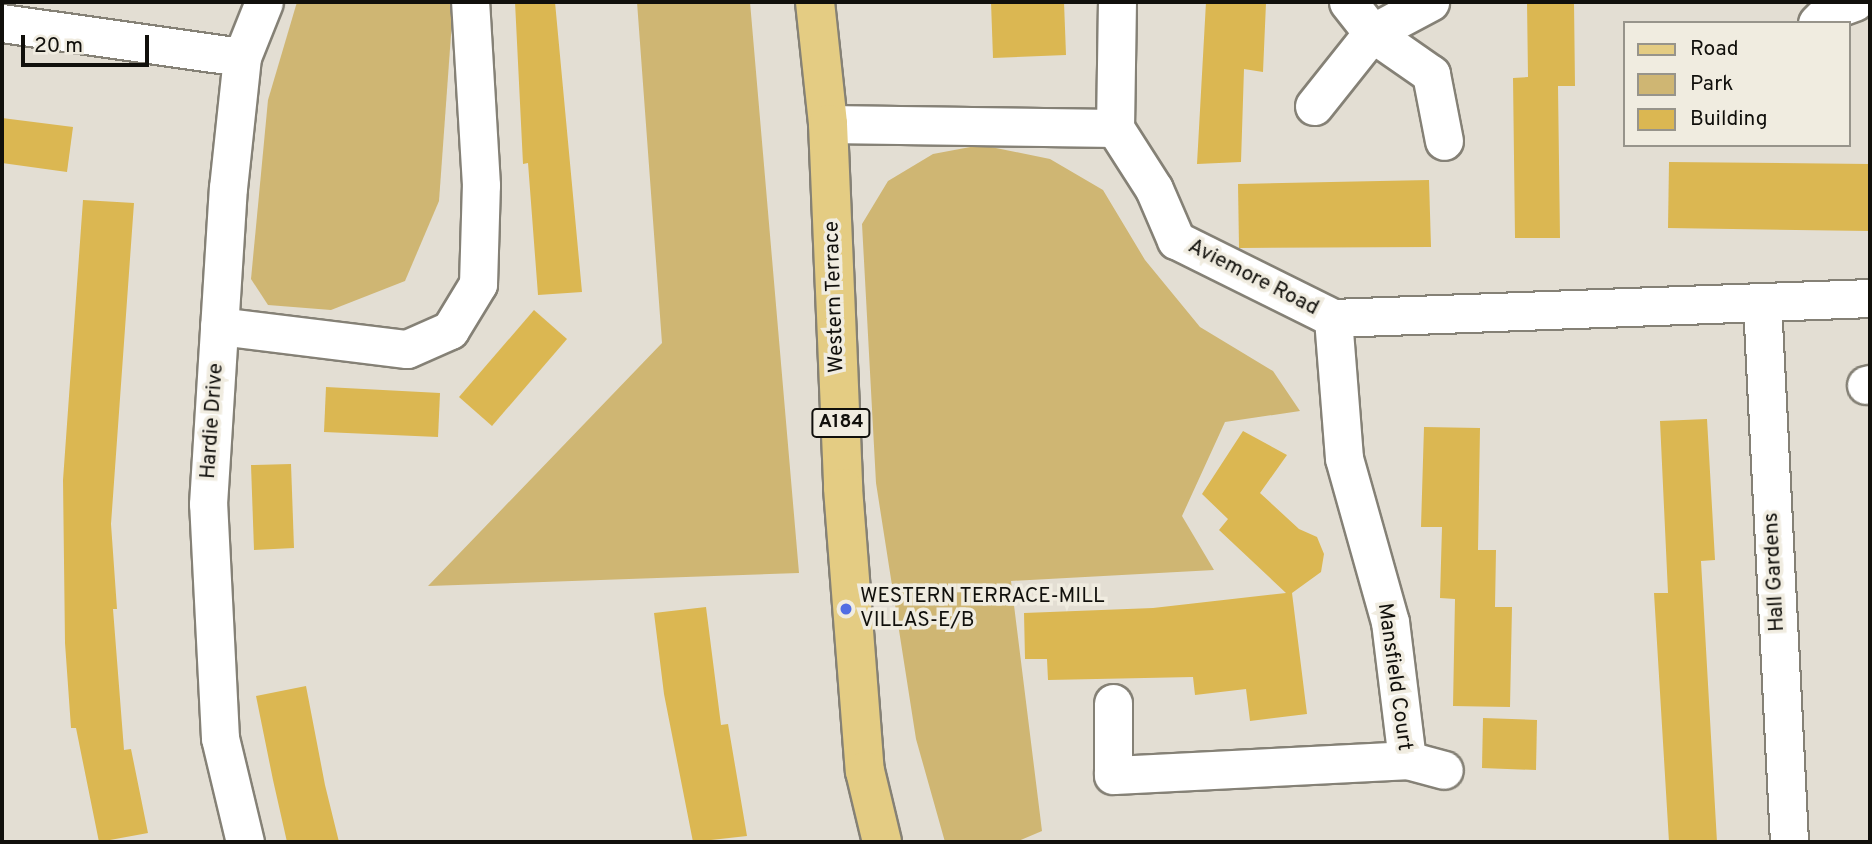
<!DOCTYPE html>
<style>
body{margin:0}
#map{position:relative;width:1872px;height:844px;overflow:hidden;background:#e3ded3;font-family:Overpass,sans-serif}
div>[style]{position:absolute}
.green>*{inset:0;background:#cfb673}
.building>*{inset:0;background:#dbb752}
.roads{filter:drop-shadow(2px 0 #858176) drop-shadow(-2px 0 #858176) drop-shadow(0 2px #858176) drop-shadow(0 -2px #858176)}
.minor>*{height:37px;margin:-18.5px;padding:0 18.5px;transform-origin:18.5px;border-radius:18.5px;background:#fff}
.primary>*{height:38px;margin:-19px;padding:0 19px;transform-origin:19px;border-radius:19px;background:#e4cc83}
.dots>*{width:19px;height:19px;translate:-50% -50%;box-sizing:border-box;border:4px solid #f0ece0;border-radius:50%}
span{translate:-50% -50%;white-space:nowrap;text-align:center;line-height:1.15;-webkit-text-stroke:7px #f0ece0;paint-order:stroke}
.shield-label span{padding:2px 5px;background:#f0ece0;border:2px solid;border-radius:5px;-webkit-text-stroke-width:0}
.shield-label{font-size:19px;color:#11100c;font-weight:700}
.street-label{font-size:21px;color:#11100c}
.poi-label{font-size:21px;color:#11100c}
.left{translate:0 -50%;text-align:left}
.frame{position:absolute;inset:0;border:4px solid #11100c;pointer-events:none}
.legend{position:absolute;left:1623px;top:21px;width:228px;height:126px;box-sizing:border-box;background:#f0ece0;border:2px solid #97948b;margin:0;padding:9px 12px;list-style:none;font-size:21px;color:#11100c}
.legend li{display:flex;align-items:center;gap:14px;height:35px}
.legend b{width:35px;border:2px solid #97948b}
.scale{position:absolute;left:21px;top:35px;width:128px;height:32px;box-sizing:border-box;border:4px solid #11100c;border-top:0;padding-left:9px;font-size:21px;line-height:24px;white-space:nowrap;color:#11100c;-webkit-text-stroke:5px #f0ece0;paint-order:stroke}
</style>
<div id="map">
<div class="green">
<div style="clip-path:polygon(297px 2px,450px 2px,452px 21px,439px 201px,405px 281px,331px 310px,268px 305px,251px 279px,268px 100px)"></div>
<div style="clip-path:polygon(637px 2px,750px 2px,799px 573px,428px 586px,662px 343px)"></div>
<div style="clip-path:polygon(981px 145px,1050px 159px,1103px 190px,1145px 260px,1200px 327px,1273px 371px,1300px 411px,1225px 422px,1182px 516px,1214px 570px,1011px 581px,1042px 831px,1016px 842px,945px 842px,916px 739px,876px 483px,862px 224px,888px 181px,933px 154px)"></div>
</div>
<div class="building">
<div style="clip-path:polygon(515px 2px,555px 2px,582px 292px,538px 295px,528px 163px,523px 164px)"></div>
<div style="clip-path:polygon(991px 2px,1064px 2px,1066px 55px,993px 58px)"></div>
<div style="clip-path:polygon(1206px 2px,1266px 3px,1263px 72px,1244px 69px,1241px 162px,1197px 164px)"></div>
<div style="clip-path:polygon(1527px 2px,1574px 2px,1575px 86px,1558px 86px,1560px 238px,1515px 238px,1513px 78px,1528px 77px)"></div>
<div style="clip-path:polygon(2px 118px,73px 127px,67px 172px,2px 163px)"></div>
<div style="clip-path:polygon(1669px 162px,1870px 164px,1870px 231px,1668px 228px)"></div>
<div style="clip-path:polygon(1429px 180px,1431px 247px,1239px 248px,1238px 184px)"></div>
<div style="clip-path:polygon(83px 200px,134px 203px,111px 524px,117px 609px,113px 609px,124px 750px,131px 749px,148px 833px,99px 842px,76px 728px,71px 728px,65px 643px,63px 480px)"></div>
<div style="clip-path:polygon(534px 310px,567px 339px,492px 426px,459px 397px)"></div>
<div style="clip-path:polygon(326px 387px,440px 393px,438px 437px,324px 432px)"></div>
<div style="clip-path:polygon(1707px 419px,1715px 560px,1701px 561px,1717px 842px,1669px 842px,1654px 593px,1668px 593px,1660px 421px)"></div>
<div style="clip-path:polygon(1424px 427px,1480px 428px,1478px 550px,1496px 550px,1495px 607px,1512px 607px,1510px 707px,1453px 706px,1455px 599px,1440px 598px,1442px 527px,1421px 527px)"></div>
<div style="clip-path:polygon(1243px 431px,1287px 455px,1260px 493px,1299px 529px,1317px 537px,1324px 554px,1321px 572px,1292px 593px,1307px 714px,1250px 721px,1246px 689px,1195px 695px,1193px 677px,1048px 680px,1047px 659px,1025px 659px,1024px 613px,1153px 608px,1286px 593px,1219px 530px,1228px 519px,1202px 494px)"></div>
<div style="clip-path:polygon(291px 464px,294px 548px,254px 550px,251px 465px)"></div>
<div style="clip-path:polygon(706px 607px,721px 725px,728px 724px,747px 836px,693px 842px,664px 694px,654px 613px)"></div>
<div style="clip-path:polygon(306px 686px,325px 785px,339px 842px,287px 842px,273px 780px,256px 696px)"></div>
<div style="clip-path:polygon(1483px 718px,1537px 720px,1536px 770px,1482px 768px)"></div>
</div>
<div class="roads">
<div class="minor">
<div style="left:1348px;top:2px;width:39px;rotate:52deg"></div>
<div style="left:1372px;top:33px;width:72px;rotate:34.8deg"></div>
<div style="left:1431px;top:74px;width:68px;rotate:79deg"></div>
<div style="left:2px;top:23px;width:242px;rotate:8.1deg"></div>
<div style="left:1817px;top:23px;width:17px;rotate:-45deg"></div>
<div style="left:1829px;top:11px;width:27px;rotate:-20deg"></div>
<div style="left:1314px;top:106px;width:93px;rotate:-51.5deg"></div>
<div style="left:1372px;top:33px;width:66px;rotate:-28.1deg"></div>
<div style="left:828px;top:124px;width:287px;rotate:0.8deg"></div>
<div style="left:1115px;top:128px;width:72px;rotate:57.4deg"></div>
<div style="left:1154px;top:189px;width:56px;rotate:66.7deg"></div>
<div style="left:1176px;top:240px;width:175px;rotate:26.4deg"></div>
<div style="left:1333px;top:318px;width:537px;rotate:-2.13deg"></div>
<div style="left:1115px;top:128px;width:126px;rotate:-89.1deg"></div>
<div style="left:1762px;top:303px;width:540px;rotate:87.13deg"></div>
<div style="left:219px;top:326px;width:189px;rotate:7deg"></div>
<div style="left:407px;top:349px;width:47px;rotate:-23.8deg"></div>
<div style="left:450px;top:330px;width:54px;rotate:-58.7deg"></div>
<div style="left:478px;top:284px;width:99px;rotate:-88.3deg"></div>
<div style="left:481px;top:185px;width:183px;rotate:-93.4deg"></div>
<div style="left:1866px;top:385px;width:4px;rotate:-14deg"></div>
<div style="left:1113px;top:703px;width:72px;rotate:90deg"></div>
<div style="left:1113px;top:775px;width:294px;rotate:-2.9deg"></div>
<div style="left:1407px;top:760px;width:139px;rotate:-97deg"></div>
<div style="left:1390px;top:622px;width:170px;rotate:-105.7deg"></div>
<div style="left:1344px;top:458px;width:140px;rotate:-94.5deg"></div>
<div style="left:1407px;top:760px;width:38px;rotate:15deg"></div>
<div style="left:245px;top:842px;width:107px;rotate:-103.5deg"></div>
<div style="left:220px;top:738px;width:234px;rotate:-92.9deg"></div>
<div style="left:208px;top:504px;width:317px;rotate:-86.4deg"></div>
<div style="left:228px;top:188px;width:132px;rotate:-83.9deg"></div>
<div style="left:242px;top:57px;width:59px;rotate:-68.2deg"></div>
</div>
<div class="primary">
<div style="left:815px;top:2px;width:123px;rotate:83.9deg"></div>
<div style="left:828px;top:124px;width:364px;rotate:87.6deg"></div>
<div style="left:843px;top:488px;width:284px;rotate:85.6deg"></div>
<div style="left:865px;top:771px;width:73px;rotate:76.5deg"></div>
</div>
</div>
<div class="dots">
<div style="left:846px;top:609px;background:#516ee3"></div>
</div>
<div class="shield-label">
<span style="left:841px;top:423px">A184</span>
</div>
<div class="street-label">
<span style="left:1253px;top:278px;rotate:27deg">Aviemore Road</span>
<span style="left:835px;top:297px;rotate:-92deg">Western Terrace</span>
<span style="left:213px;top:421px;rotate:-86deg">Hardie Drive</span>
<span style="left:1775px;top:572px;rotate:-93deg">Hall Gardens</span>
<span style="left:1394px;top:677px;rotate:82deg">Mansfield Court</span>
</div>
<div class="poi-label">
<span class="left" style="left:860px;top:609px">WESTERN TERRACE-MILL<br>VILLAS-E/B</span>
</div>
<div class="frame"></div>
<ul class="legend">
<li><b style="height:9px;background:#e4cc83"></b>Road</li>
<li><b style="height:19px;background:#cfb673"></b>Park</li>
<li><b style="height:19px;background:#dbb752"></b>Building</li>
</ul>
<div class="scale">20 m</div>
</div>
